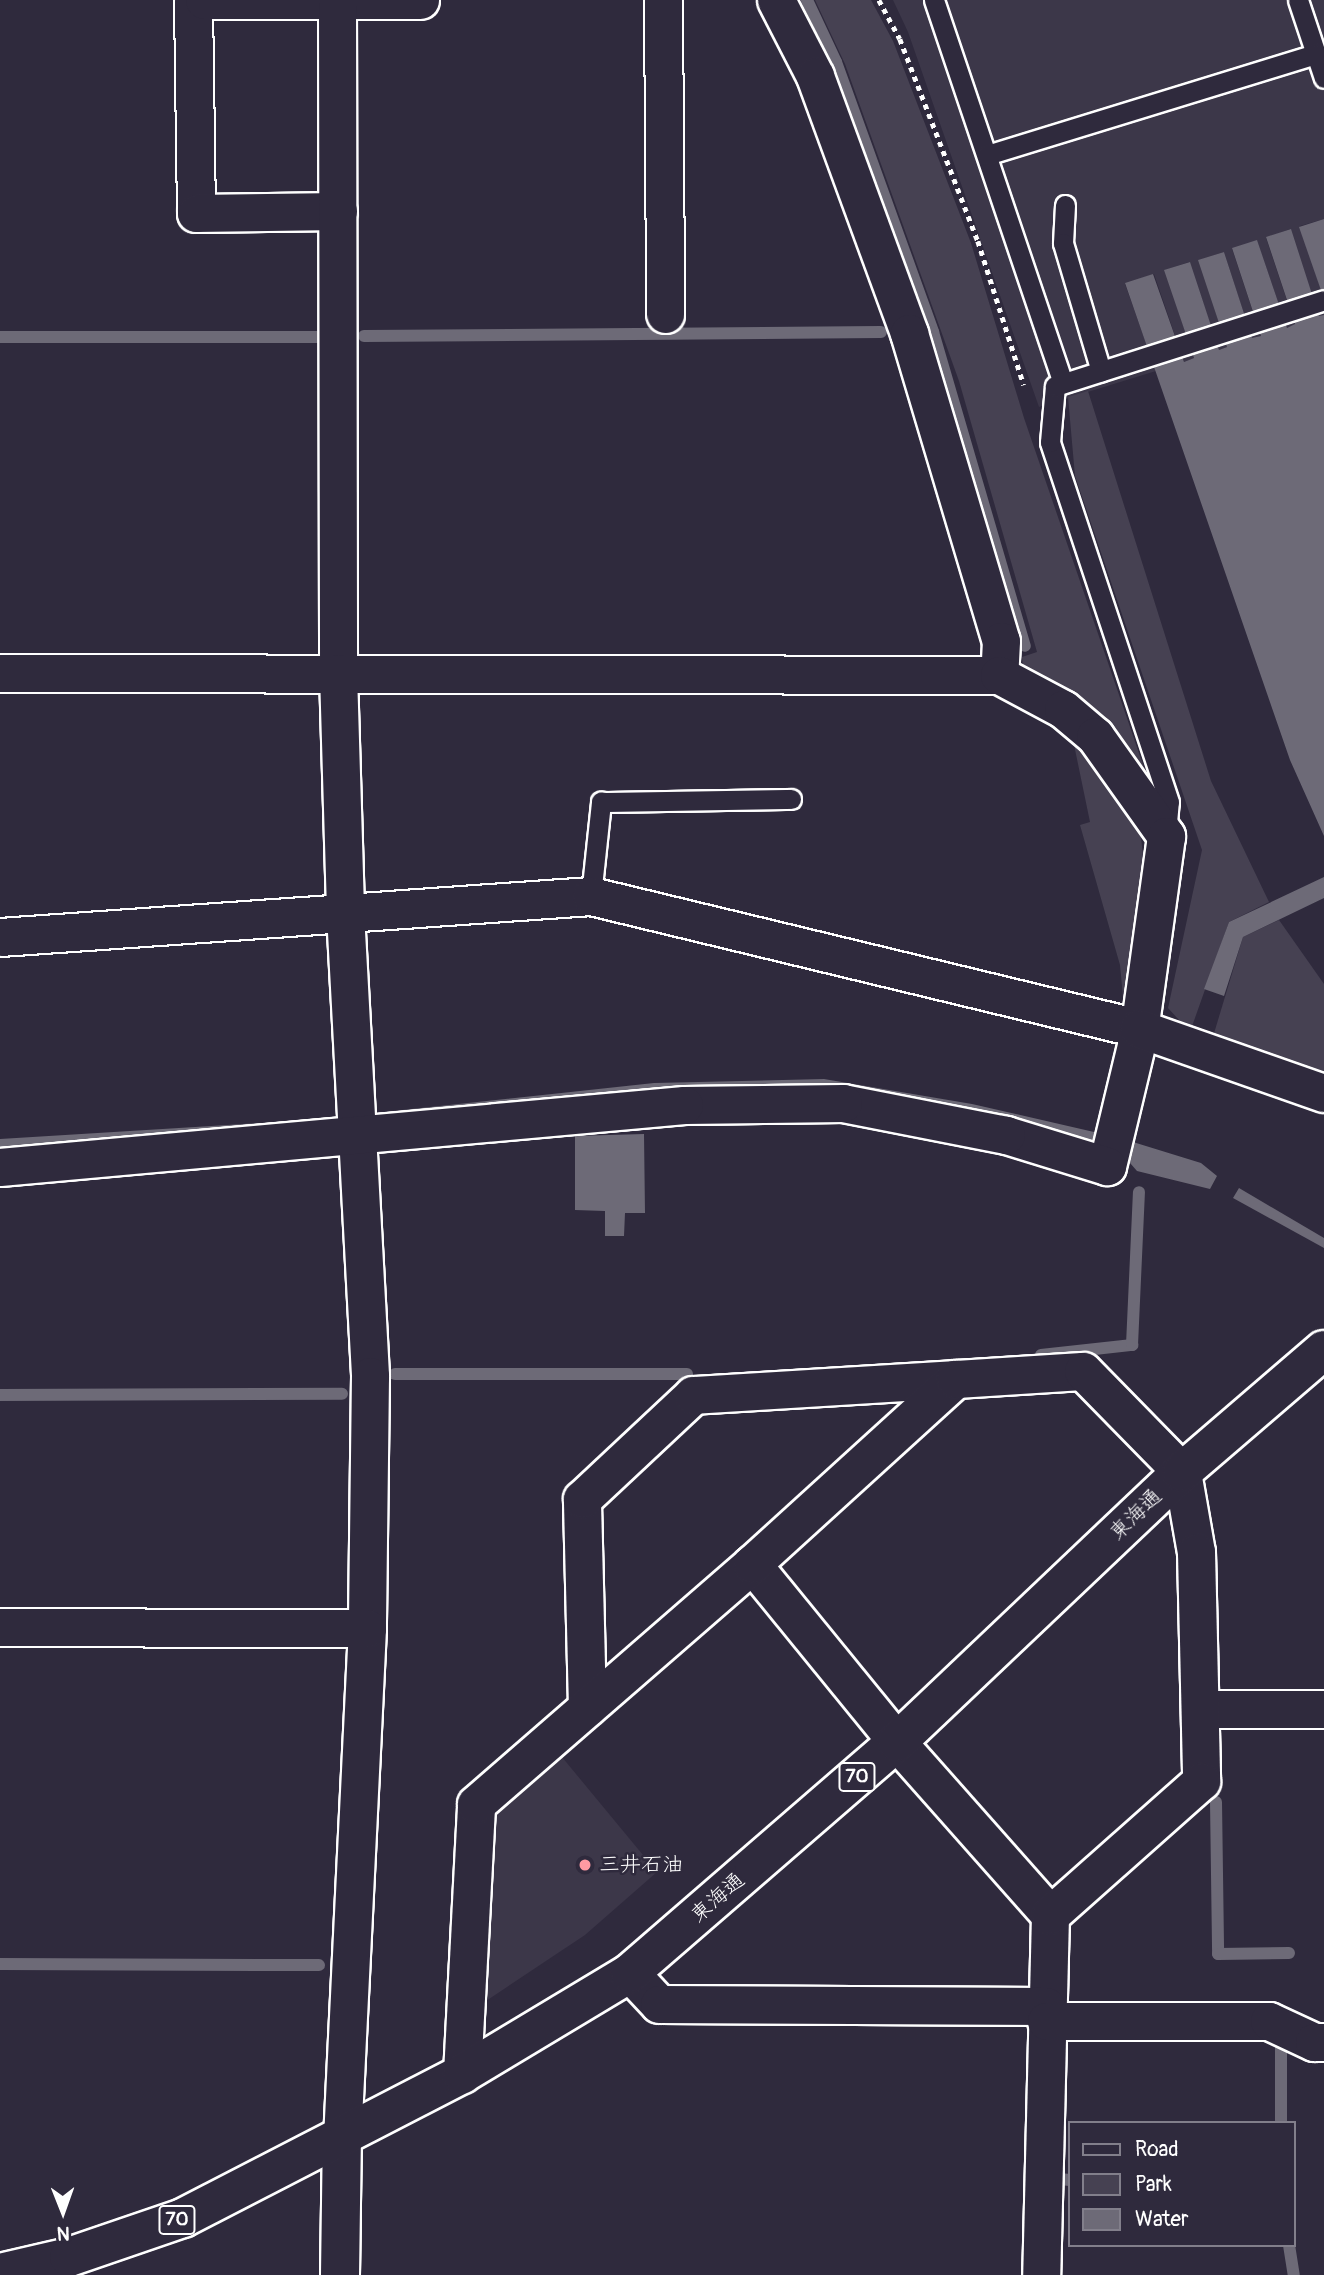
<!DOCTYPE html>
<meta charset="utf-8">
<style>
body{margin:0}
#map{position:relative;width:1324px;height:2275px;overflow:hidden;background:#2f2a3d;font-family:Pangolin,"Klee One",sans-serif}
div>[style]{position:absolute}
.built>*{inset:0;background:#3c3749}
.green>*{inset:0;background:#464152}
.water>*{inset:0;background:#6d6a77}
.stream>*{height:12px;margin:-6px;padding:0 6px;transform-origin:6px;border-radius:6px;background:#6d6a77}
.path>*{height:4.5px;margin-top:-2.25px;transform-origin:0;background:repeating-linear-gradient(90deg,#fff 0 5px,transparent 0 10px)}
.roads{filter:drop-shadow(2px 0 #fff) drop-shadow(-2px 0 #fff) drop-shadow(0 2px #fff) drop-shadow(0 -2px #fff)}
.service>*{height:19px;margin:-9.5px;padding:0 9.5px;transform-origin:9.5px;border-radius:9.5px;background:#2f2a3d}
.minor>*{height:37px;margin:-18.5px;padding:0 18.5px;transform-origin:18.5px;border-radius:18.5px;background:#2f2a3d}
.secondary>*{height:38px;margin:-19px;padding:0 19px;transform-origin:19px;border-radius:19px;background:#2f2a3d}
.primary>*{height:38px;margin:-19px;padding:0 19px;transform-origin:19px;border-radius:19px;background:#2f2a3d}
.dots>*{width:19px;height:19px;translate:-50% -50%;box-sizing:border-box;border:4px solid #2f2a3d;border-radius:50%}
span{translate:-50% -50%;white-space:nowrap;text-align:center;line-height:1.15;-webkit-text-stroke:5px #2f2a3d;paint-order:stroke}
.shield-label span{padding:2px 5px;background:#2f2a3d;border:2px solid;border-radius:5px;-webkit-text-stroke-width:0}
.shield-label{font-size:19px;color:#fff;font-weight:700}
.street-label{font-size:21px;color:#fff}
.poi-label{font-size:21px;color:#fff}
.left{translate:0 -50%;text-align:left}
.legend{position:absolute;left:1068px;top:2121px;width:228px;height:126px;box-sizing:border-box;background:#2f2a3d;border:2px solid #827f8b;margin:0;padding:9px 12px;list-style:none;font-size:21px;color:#fff}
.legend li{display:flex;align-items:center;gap:14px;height:35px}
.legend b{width:35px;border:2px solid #827f8b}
.north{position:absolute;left:28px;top:2177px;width:70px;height:70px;-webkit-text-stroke:5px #2f2a3d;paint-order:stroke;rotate:179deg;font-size:19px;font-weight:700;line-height:28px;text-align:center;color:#fff}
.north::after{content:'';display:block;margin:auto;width:24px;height:32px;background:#fff;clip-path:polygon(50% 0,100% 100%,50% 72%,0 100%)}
</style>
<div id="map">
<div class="built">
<div style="clip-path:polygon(893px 0,1324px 0,1324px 219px,1300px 226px,1324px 299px,1324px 315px,1319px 317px,1290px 229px,1266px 238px,1295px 325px,1287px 328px,1257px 241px,1232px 249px,1261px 336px,1252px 339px,1224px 252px,1199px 260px,1227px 347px,1219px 350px,1189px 262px,1165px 270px,1194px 358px,1184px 362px,1154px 274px,1125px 284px,1156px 371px,1039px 407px,908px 32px)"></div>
<div style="clip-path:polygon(557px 1751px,657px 1872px,585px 1935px,483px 2003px,485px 1814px)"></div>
</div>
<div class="green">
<div style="clip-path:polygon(815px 0,871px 0,893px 41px,971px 243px,1024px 418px,1153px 794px,1023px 668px,1022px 657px,1037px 652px,959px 381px,845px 64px)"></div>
<div style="clip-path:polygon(1088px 391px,1211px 781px,1269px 902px,1229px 922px,1190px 1032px,1168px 1008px,1202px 850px,1075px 476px,1068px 397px)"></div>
<div style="clip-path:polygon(1071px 730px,1139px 819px,1145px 874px,1124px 1008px,1120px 965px,1080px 825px,1090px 822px)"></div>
<div style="clip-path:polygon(1279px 920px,1324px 984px,1324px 1071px,1212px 1040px,1243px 937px)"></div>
</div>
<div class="water">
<div style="clip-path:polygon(1324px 219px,1324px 299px,1299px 227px)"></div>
<div style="clip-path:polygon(1291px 229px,1319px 316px,1324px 315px,1324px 836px,1290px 760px,1125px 283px,1153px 274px,1184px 362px,1194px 358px,1164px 270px,1190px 262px,1219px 350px,1227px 347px,1198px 260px,1224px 252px,1252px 338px,1261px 336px,1232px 248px,1257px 240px,1287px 328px,1295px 324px,1266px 237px)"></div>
<div style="clip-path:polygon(1324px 877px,1324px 898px,1243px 937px,1224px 996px,1204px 989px,1229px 922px)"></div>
<div style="clip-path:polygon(824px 1079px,972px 1104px,1120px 1138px,1201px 1163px,1217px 1176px,1210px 1189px,1137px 1171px,1123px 1155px,840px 1094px,0 1148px,0 1139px,309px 1120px,654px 1083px)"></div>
<div style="clip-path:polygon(644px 1134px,645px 1213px,625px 1213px,624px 1236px,605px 1236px,605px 1211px,575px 1210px,575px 1136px)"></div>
<div style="clip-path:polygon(1239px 1188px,1324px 1238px,1324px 1248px,1233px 1198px)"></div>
</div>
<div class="stream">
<div style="left:807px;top:0;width:68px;rotate:64.9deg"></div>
<div style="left:836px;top:62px;width:287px;rotate:70.2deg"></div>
<div style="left:933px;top:332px;width:327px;rotate:73.7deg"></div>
<div style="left:364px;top:336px;width:517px;rotate:-0.44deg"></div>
<div style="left:0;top:337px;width:317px"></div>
<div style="left:1041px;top:1355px;width:92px;rotate:-6.3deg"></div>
<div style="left:1132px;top:1345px;width:153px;rotate:-87.4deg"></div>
<div style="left:395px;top:1374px;width:292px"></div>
<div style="left:0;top:1395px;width:342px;rotate:-0.2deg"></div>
<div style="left:1216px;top:1802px;width:152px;rotate:89.2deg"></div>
<div style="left:1218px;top:1954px;width:71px;rotate:-0.8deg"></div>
<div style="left:0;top:1964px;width:319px;rotate:0.2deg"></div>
<div style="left:1281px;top:2036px;width:87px;rotate:90deg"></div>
<div style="left:1059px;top:2179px;width:11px;rotate:5deg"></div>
<div style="left:1289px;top:2245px;width:30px;rotate:81deg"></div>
</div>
<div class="path">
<div style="left:879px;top:0;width:44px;rotate:61.7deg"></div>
<div style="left:900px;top:39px;width:217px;rotate:68.9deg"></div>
<div style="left:978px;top:241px;width:151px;rotate:72.3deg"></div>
</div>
<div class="roads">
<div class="service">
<div style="left:934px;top:0;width:404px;rotate:71.4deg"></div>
<div style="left:1298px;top:0;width:82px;rotate:71.6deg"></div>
<div style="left:987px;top:155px;width:344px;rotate:-17.1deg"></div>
<div style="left:1065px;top:205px;width:38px;rotate:93deg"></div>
<div style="left:1063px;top:243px;width:134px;rotate:73.5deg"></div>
<div style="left:1166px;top:834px;width:32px;rotate:-85deg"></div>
<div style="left:1169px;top:802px;width:379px;rotate:-108.3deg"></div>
<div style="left:1050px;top:442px;width:56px;rotate:-84.9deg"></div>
<div style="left:1055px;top:386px;width:282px;rotate:-17.7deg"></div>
<div style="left:591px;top:896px;width:95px;rotate:-83.9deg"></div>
<div style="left:601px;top:802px;width:190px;rotate:-0.9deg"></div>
</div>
<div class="minor">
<div style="left:193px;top:0;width:213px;rotate:89.2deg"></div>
<div style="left:196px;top:213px;width:142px;rotate:-0.8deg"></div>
<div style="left:204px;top:0;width:216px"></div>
<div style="left:337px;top:0;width:673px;rotate:89.91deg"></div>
<div style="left:338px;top:673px;width:240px;rotate:88.3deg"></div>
<div style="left:345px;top:913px;width:464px;rotate:86.9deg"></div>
<div style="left:370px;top:1376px;width:252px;rotate:90.7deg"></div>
<div style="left:367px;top:1628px;width:512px;rotate:92.8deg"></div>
<div style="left:663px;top:0;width:314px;rotate:89.6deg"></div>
<div style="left:776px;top:0;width:85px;rotate:62.8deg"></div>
<div style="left:815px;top:76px;width:274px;rotate:69.9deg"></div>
<div style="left:909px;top:333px;width:321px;rotate:73.4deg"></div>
<div style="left:1001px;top:641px;width:34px;rotate:93deg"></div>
<div style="left:0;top:673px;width:999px;rotate:0.11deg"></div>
<div style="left:999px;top:675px;width:72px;rotate:28deg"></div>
<div style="left:1063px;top:709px;width:42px;rotate:40.2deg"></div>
<div style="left:1095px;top:736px;width:123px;rotate:54.6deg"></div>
<div style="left:1166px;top:836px;width:203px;rotate:97.9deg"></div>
<div style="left:1138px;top:1037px;width:133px;rotate:103.5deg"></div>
<div style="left:1107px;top:1166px;width:106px;rotate:-162.9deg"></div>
<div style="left:1006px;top:1135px;width:166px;rotate:-168.9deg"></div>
<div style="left:843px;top:1103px;width:159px;rotate:179.3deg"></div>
<div style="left:684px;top:1105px;width:687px;rotate:174.82deg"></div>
<div style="left:0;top:937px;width:592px;rotate:-3.97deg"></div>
<div style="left:591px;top:896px;width:563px;rotate:13.57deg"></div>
<div style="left:1138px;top:1028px;width:197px;rotate:19.3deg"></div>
<div style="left:752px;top:1564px;width:230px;rotate:50.8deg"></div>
<div style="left:897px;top:1742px;width:231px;rotate:48.5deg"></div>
<div style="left:1050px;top:1915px;width:360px;rotate:91.4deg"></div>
<div style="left:0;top:1627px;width:367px;rotate:0.2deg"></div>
<div style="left:587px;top:1707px;width:208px;rotate:-91.4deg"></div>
<div style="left:582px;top:1499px;width:152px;rotate:-43.1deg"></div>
<div style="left:693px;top:1395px;width:262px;rotate:-3.5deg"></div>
<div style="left:1200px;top:1709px;width:124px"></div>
<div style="left:630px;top:1973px;width:42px;rotate:46.9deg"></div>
<div style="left:659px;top:2004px;width:387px;rotate:0.3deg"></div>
<div style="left:1046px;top:2021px;width:223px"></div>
<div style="left:1269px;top:2021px;width:50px;rotate:25deg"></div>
<div style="left:1314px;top:2042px;width:10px"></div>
<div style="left:462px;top:2074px;width:270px;rotate:-87deg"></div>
<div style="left:476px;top:1804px;width:366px;rotate:-41deg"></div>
<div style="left:752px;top:1564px;width:275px;rotate:-42.3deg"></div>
<div style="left:955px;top:1379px;width:128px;rotate:-3.6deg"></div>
<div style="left:1083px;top:1371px;width:141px;rotate:45.6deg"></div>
<div style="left:1182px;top:1472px;width:81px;rotate:80.1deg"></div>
<div style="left:1196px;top:1552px;width:229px;rotate:88.7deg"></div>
<div style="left:1201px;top:1781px;width:202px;rotate:138.4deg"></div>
</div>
<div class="secondary">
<div style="left:340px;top:2275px;width:136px;rotate:-89.2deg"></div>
</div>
<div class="primary">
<div style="left:0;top:2273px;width:71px;rotate:-13.1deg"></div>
<div style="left:69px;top:2257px;width:120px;rotate:-18.9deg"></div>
<div style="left:183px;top:2218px;width:314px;rotate:-27.3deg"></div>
<div style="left:462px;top:2074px;width:196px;rotate:-31deg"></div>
<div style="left:630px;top:1973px;width:353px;rotate:-40.9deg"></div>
<div style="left:897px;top:1742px;width:393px;rotate:-43.5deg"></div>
<div style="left:1182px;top:1472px;width:187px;rotate:-40.7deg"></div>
</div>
</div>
<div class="dots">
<div style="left:585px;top:1865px;background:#ff9aa2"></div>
</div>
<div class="shield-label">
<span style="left:857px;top:1777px">70</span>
<span style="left:177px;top:2220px">70</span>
</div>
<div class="street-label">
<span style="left:1136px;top:1515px;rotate:-44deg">東海通</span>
<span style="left:718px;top:1898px;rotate:-41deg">東海通</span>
</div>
<div class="poi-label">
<span class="left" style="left:599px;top:1865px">三井石油</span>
</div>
<ul class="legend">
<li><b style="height:9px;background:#2f2a3d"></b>Road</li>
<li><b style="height:19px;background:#464152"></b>Park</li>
<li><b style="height:19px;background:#6d6a77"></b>Water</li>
</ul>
<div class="north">N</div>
</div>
